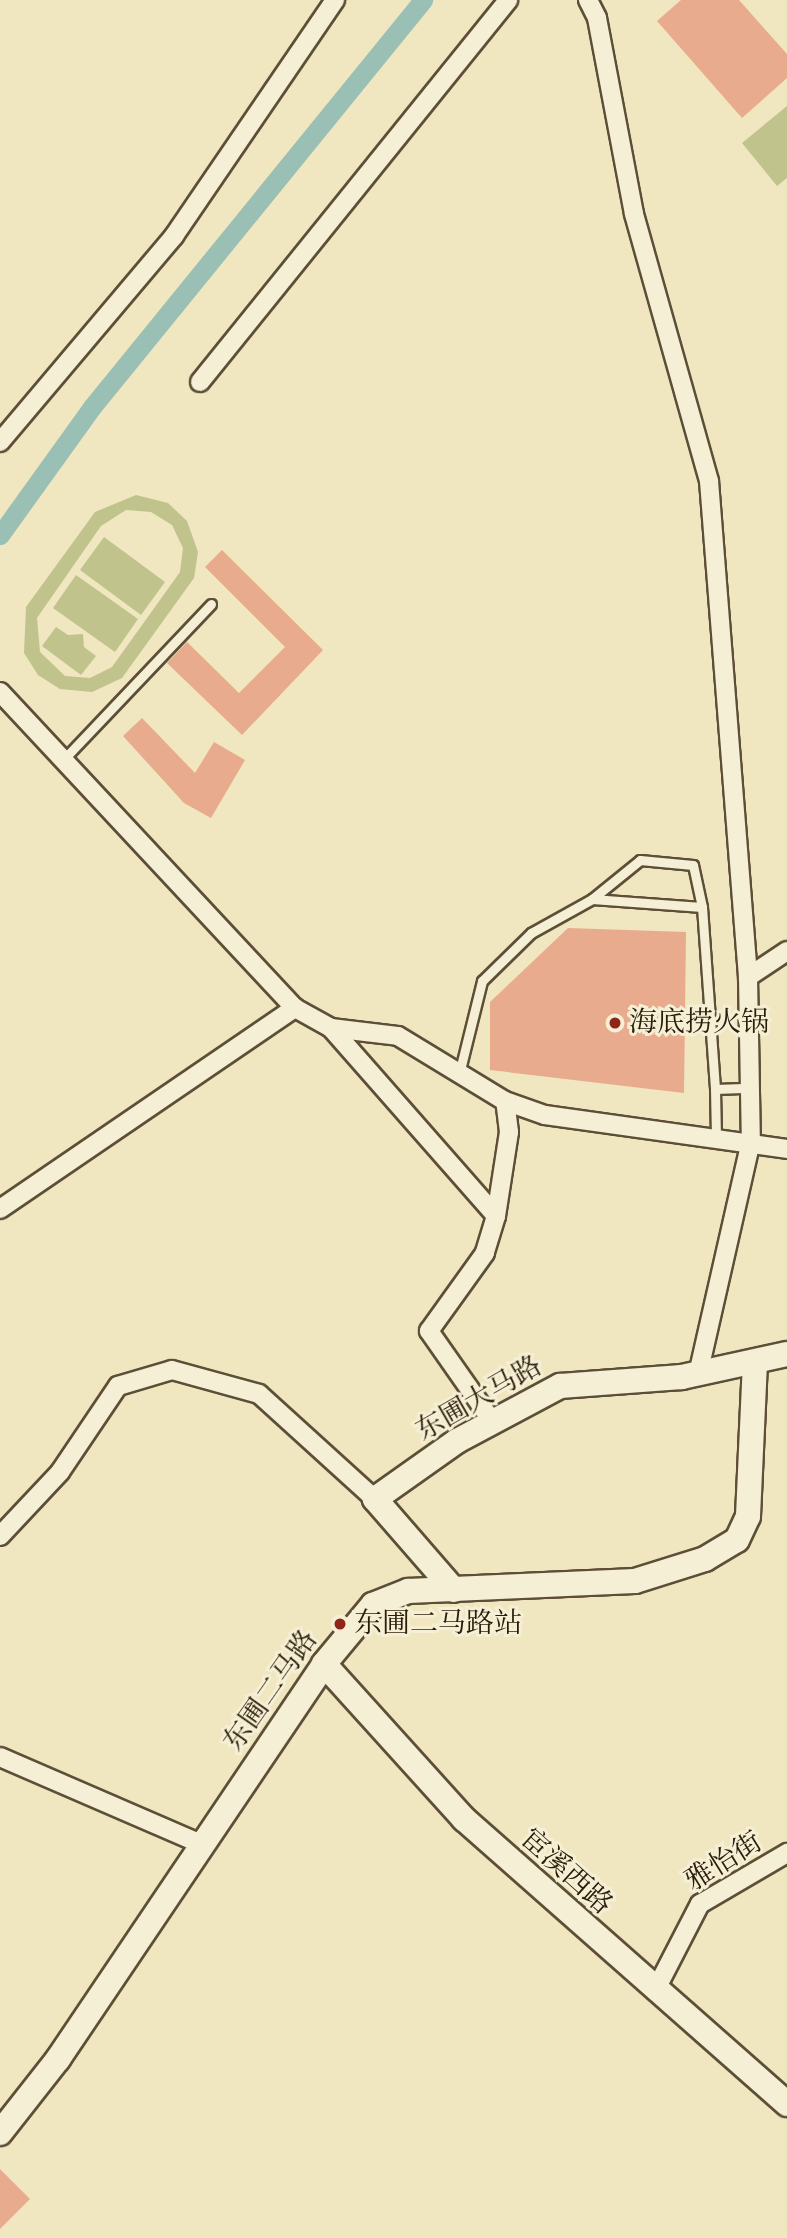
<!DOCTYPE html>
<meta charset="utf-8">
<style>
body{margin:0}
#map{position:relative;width:787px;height:2238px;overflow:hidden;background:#f0e6bf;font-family:"Libre Bodoni","Noto Serif SC",serif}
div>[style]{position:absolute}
.green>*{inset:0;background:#c1c38d}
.canal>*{height:19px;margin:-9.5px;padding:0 9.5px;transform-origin:9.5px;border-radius:9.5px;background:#9abfb4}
.building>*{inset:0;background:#e9ab8e}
.roads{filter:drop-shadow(2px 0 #5d4f37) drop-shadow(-2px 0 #5d4f37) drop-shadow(0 2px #5d4f37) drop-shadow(0 -2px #5d4f37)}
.lane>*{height:9px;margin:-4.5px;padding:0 4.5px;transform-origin:4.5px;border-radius:4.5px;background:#f5efd5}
.street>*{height:18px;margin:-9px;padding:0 9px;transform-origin:9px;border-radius:9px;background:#f5efd5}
.secondary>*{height:24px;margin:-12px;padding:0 12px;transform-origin:12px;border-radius:12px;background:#f5efd5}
.dots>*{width:19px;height:19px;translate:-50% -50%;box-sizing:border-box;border:4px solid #f5efd5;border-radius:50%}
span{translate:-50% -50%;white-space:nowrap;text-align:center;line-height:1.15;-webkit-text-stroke:6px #f5efd5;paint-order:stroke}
.poi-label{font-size:28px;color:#2c1d0a}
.left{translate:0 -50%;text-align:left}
.street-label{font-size:28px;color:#2c1d0a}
</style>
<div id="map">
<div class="green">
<div style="clip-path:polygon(787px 106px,787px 178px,777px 186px,742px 143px)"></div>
<div style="clip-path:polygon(evenodd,136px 495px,168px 503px,187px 521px,198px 552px,194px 578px,122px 678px,92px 692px,60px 689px,38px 675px,24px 653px,26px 607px,95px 512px,136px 495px,126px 510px,151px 512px,172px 525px,183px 548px,180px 572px,112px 667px,90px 678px,65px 676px,40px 652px,37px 618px,101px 526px,126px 510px)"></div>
<div style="clip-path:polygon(104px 537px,165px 582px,141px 615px,80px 570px)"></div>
<div style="clip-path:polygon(76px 575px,138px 619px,115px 652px,53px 608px)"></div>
<div style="clip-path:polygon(56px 627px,68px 635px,83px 634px,84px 647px,96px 656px,81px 675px,42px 646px)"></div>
</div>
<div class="canal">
<div style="left:0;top:535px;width:158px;rotate:-54.3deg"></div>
<div style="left:92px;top:407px;width:525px;rotate:-50.88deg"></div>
</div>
<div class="building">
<div style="clip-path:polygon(681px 0,739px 0,787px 54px,787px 78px,742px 118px,657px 21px)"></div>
<div style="clip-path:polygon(222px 550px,323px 650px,242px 735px,167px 663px,187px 642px,239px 693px,285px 647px,205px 567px)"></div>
<div style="clip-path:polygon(142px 718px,195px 773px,214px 742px,245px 760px,211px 818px,184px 803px,123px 736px)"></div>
<div style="clip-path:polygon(568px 928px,686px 932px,684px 1093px,490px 1070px,490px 1002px)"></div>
<div style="clip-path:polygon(0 2169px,30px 2199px,0 2229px)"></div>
</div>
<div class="roads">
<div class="lane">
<div style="left:63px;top:760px;width:215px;rotate:-46.5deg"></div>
<div style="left:592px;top:899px;width:62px;rotate:-39.1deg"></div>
<div style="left:640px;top:860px;width:53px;rotate:5.4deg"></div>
<div style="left:693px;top:865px;width:43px;rotate:77.9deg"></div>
<div style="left:460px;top:1070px;width:92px;rotate:-76.1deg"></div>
<div style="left:482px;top:981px;width:69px;rotate:-44.4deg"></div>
<div style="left:531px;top:933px;width:70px;rotate:-29.1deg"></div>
<div style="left:592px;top:899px;width:110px;rotate:4.2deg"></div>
<div style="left:702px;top:907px;width:182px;rotate:85.9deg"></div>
<div style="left:715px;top:1089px;width:35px;rotate:-2deg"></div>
<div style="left:715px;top:1089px;width:48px;rotate:88.8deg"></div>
</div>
<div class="street">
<div style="left:588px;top:0;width:20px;rotate:63deg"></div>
<div style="left:597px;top:18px;width:199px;rotate:79.3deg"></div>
<div style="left:634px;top:214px;width:277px;rotate:74.3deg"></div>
<div style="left:709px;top:481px;width:498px;rotate:85.5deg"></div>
<div style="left:748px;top:977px;width:164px;rotate:89deg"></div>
<div style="left:751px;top:1141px;width:239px;rotate:102.8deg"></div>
<div style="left:200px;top:382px;width:491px;rotate:-51.1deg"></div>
<div style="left:0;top:442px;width:270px;rotate:-49.8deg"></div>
<div style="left:174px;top:236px;width:286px;rotate:-55.7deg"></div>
<div style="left:0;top:692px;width:432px;rotate:47deg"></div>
<div style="left:295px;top:1008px;width:41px;rotate:29.1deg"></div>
<div style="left:331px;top:1028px;width:250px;rotate:48.7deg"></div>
<div style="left:496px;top:1216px;width:39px;rotate:107deg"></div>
<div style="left:485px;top:1253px;width:96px;rotate:125.7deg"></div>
<div style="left:429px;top:1331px;width:110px;rotate:55deg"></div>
<div style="left:748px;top:977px;width:47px;rotate:-33.7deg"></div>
<div style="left:331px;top:1028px;width:67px;rotate:6.8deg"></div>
<div style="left:398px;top:1036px;width:125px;rotate:31.3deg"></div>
<div style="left:505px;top:1101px;width:42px;rotate:19.3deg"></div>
<div style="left:545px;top:1115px;width:244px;rotate:8deg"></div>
<div style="left:0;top:1209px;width:357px;rotate:-34.3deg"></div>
<div style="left:496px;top:1216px;width:85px;rotate:-81.2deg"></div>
<div style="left:509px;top:1132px;width:31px;rotate:-97deg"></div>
<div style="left:0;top:1536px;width:88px;rotate:-46.8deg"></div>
<div style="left:60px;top:1472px;width:104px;rotate:-56deg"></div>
<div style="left:118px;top:1386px;width:56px;rotate:-16.5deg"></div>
<div style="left:172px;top:1370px;width:90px;rotate:15.4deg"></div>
<div style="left:259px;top:1394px;width:156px;rotate:42.2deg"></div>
<div style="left:0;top:1757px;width:219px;rotate:23.4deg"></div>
<div style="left:655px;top:1991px;width:98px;rotate:-62.7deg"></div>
<div style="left:700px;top:1904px;width:101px;rotate:-30.4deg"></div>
</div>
<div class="secondary">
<div style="left:454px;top:1590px;width:121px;rotate:-131deg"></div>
<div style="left:375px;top:1499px;width:100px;rotate:-35.3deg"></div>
<div style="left:457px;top:1441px;width:117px;rotate:-28.1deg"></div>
<div style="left:560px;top:1386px;width:122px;rotate:-4.2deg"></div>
<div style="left:682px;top:1377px;width:107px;rotate:-12.4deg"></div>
<div style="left:324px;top:1664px;width:209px;rotate:47.9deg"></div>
<div style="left:464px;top:1819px;width:431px;rotate:41.4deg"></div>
<div style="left:0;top:2133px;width:94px;rotate:-51.9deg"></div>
<div style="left:58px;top:2059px;width:476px;rotate:-56deg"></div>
<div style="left:324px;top:1664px;width:77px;rotate:-50.3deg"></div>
<div style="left:373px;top:1605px;width:38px;rotate:-22deg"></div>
<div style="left:408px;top:1591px;width:227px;rotate:-2.5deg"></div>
<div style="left:635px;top:1581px;width:73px;rotate:-17.4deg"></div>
<div style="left:705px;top:1559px;width:37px;rotate:-31deg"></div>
<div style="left:737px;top:1540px;width:26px;rotate:-65deg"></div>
<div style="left:748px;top:1516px;width:154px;rotate:-87.4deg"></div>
</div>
</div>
<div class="dots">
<div style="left:615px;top:1023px;background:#8f2418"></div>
<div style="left:340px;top:1624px;background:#8f2418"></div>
</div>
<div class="poi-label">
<span class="left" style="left:629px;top:1023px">海底捞火锅</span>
<span class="left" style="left:354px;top:1624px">东圃二马路站</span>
</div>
<div class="street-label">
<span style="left:479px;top:1399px;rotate:-30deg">东圃大马路</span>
<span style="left:271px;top:1691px;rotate:-55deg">东圃二马路</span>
<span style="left:724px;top:1862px;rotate:-32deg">雅怡街</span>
<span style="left:566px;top:1872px;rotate:42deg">宦溪西路</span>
</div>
</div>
